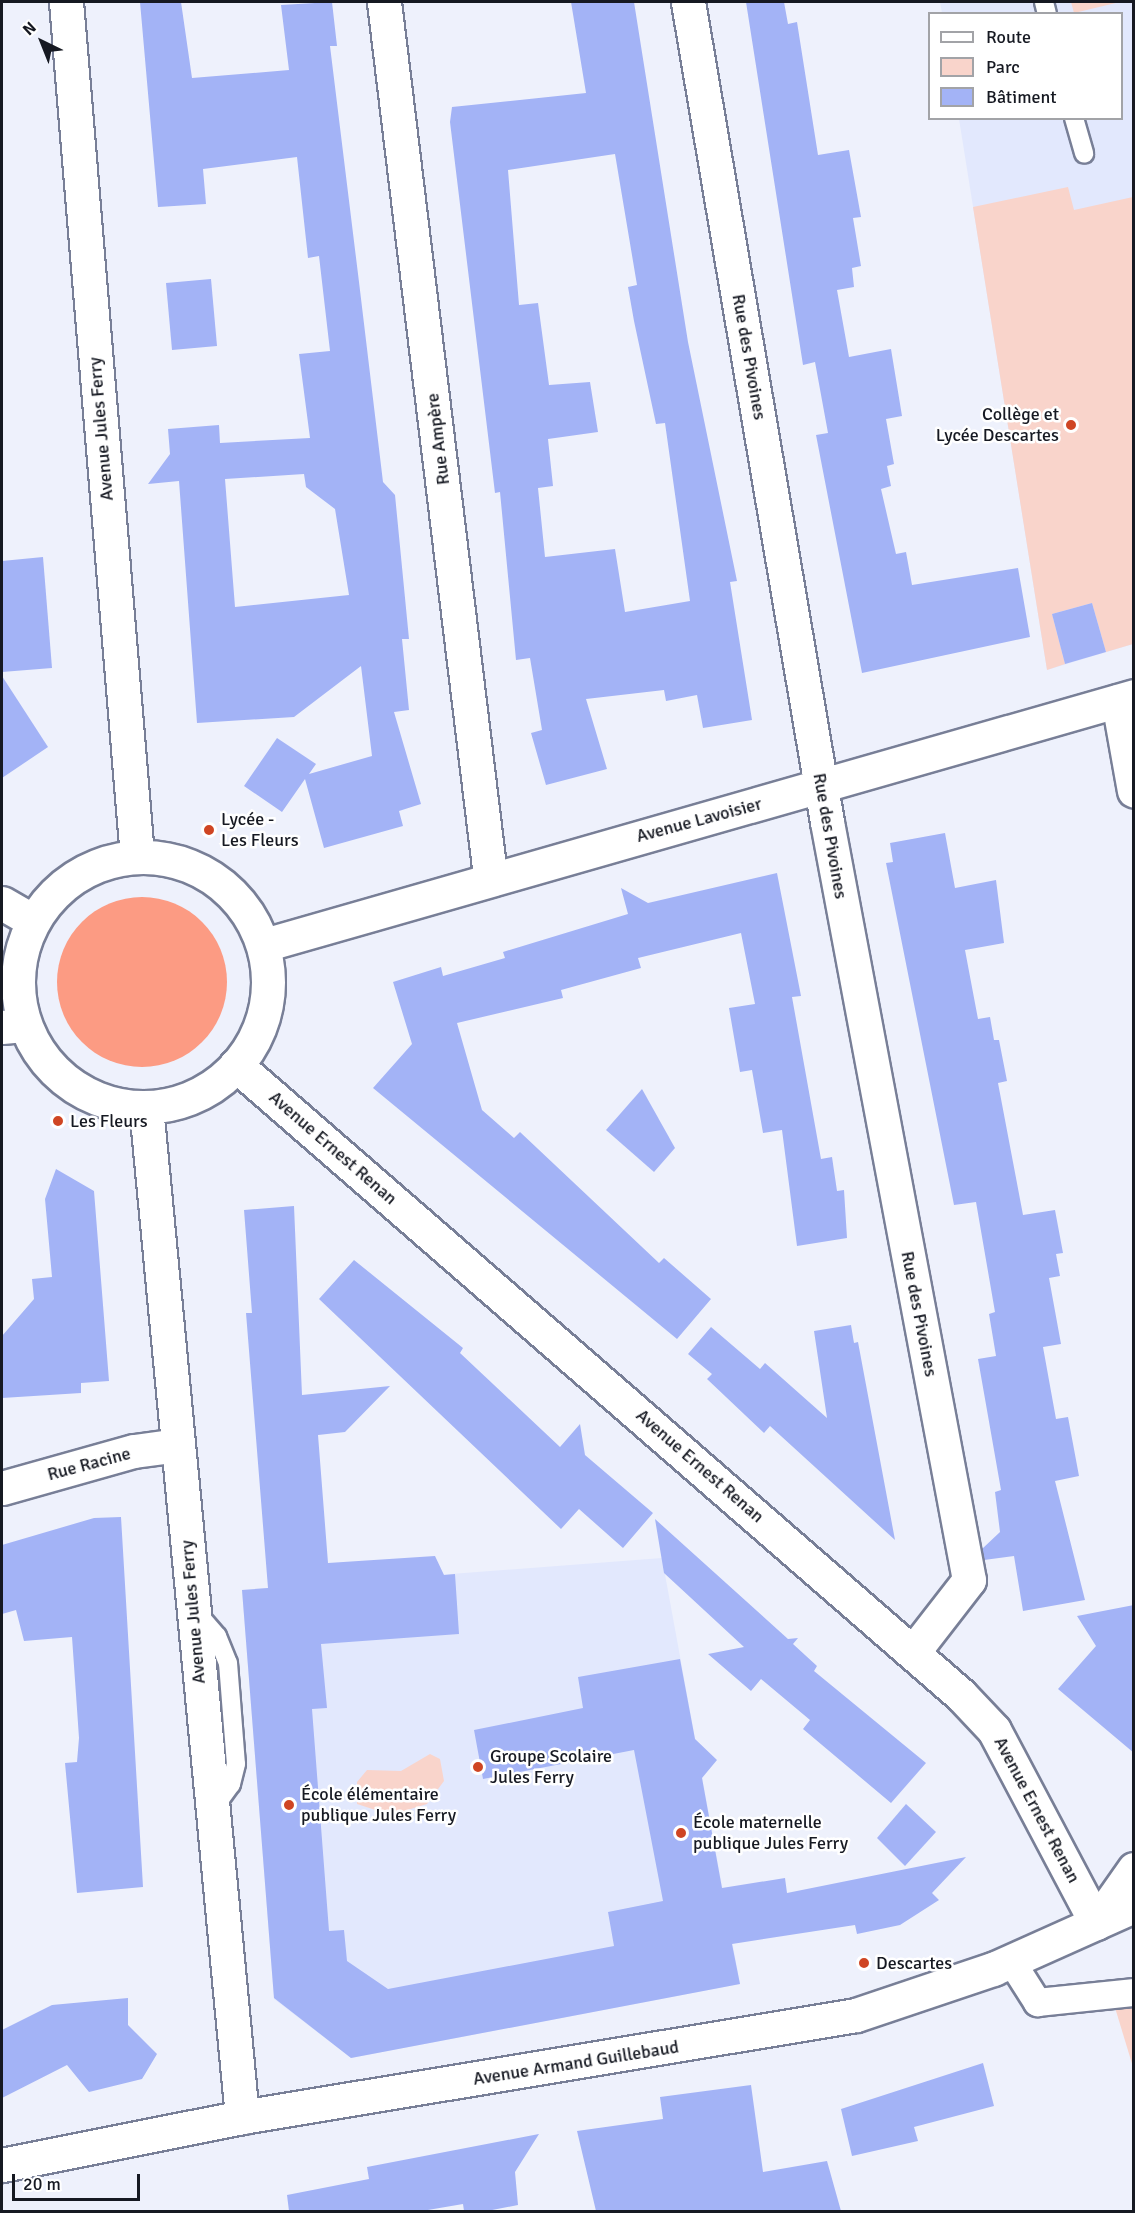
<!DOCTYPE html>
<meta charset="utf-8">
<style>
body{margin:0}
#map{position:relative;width:1135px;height:2213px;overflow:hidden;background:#eef1fc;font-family:Signika,sans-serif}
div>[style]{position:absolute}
.built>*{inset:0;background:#e2e8fd}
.green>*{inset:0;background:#f9d4cb}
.forest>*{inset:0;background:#fc9b83}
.round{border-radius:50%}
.building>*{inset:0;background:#a3b3f6}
.roads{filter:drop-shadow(2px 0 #787f97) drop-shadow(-2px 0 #787f97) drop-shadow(0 2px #787f97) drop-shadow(0 -2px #787f97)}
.service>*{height:18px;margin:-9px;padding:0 9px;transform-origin:9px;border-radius:9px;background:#fff}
.pedestrian>*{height:27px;margin:-13.5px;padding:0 13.5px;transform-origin:13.5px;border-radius:13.5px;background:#fff}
.minor>*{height:33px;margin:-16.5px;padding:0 16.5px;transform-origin:16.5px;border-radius:16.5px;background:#fff}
.tertiary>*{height:33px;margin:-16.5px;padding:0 16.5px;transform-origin:16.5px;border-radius:16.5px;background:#fff}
.tertiary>.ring{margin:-16.5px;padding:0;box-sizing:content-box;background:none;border:33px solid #fff;border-radius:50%}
.dots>*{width:16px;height:16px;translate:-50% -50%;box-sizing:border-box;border:3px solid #fff;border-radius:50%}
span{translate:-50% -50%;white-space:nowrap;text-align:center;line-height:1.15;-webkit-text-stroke:5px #fff;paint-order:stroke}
.street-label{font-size:18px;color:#161922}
.poi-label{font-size:18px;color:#161922}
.right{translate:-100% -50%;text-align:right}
.left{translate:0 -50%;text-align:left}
.frame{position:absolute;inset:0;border:3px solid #161922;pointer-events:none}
.legend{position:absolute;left:928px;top:12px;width:195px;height:108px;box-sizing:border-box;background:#fff;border:2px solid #a2a3a7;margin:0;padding:8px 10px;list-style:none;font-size:18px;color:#161922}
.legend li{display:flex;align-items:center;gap:12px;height:30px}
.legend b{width:30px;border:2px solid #a2a3a7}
.north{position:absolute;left:12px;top:12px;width:60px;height:60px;-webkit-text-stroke:4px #fff;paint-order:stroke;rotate:317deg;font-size:16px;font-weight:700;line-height:24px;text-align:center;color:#161922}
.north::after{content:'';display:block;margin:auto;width:21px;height:27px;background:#161922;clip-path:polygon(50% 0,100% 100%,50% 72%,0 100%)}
.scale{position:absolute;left:12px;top:2174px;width:128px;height:27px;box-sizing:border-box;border:3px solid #161922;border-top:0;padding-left:8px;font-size:18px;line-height:21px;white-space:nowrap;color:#161922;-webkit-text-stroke:4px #fff;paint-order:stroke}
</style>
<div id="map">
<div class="built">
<div style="clip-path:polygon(940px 2px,1133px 2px,1133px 644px,1047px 670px,959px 119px,1122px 118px,1122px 14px,942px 13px)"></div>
<div style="clip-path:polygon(662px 1558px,740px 1984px,351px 2058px,274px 1999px,242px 1590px)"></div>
</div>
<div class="green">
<div style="clip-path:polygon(1071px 2px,1120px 2px,1074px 13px)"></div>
<div style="clip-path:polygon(1068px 187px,1074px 210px,1133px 197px,1133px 644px,1106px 652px,1092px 603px,1052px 614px,1065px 664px,1047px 670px,973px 207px)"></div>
<div style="clip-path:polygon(430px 1754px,440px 1759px,444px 1781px,427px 1804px,391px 1815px,357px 1804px,357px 1782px,367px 1770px,401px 1771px)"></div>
<div style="clip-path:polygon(1133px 1989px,1133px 2067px,1113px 2001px)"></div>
</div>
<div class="forest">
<div class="round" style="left:57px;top:897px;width:170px;height:170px"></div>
</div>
<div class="building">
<div style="clip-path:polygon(evenodd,140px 2px,181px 2px,192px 78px,289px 70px,281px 5px,332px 2px,337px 46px,330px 46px,359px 282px,383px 482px,395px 495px,409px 639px,402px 639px,409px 710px,394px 712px,421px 804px,399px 811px,403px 826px,324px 848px,305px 779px,282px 812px,244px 786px,277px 738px,316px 764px,309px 774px,372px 756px,361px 666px,294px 717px,197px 723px,179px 481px,148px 484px,170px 454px,168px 429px,219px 425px,220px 443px,310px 438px,299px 354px,330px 351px,319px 256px,308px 258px,297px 157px,203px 169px,206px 204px,158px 207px,140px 2px,304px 474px,306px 487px,335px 509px,349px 595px,235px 607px,225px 479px,304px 474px)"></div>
<div style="clip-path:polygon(evenodd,571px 2px,634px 2px,688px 342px,737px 581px,730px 582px,752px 720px,703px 728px,697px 695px,666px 701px,664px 690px,586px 699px,607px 769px,546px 785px,531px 733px,542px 730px,530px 658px,516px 660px,500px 492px,495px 493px,450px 122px,452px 107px,586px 93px,571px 2px,615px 154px,637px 285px,628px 287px,634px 321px,656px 424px,665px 423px,690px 601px,625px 612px,615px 549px,545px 557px,538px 488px,553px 486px,548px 439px,598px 432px,590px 382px,549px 385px,538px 303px,519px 305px,508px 170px,615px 154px)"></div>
<div style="clip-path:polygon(746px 2px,784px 2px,788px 24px,797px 22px,818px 155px,849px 150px,861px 217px,853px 218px,861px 266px,852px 268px,854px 287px,837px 290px,849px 357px,891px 349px,902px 416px,886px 419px,894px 464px,887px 466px,891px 486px,881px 489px,896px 554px,906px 552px,912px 585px,1018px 568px,1030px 637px,862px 673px,816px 435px,828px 433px,815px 362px,803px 365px)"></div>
<div style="clip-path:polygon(211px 279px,217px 346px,172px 350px,166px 283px)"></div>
<div style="clip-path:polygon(43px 557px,52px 668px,2px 672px,2px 561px)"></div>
<div style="clip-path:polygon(1092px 603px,1106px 652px,1065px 664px,1052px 614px)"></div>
<div style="clip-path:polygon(2px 676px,48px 747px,2px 778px)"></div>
<div style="clip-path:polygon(945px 833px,955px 888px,996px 880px,1004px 943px,965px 950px,978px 1019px,990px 1017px,994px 1040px,999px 1040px,1007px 1081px,998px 1083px,1023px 1215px,1055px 1210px,1063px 1253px,1056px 1254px,1060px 1276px,1049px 1278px,1061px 1344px,1043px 1347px,1056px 1419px,1068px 1417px,1079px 1476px,1055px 1481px,1085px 1600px,1023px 1611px,1014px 1556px,984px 1560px,982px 1549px,1000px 1532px,995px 1492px,1001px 1490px,978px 1359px,996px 1356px,989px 1314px,995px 1312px,976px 1202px,954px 1205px,886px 863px,893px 862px,890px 843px)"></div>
<div style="clip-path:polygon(777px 873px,801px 996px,792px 997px,821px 1159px,832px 1157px,837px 1191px,844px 1190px,847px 1238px,797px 1246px,782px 1130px,763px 1133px,752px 1070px,740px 1072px,729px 1008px,755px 1004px,741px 933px,638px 958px,641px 968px,561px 990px,563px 998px,457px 1023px,482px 1110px,514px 1138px,520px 1132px,659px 1263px,664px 1258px,711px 1299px,677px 1339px,373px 1088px,412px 1044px,393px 982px,441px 967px,443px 976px,505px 958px,503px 952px,628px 914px,621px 888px,648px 903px)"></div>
<div style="clip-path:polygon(642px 1089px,675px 1148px,654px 1172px,606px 1130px)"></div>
<div style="clip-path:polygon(56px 1169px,94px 1191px,109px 1381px,81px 1383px,81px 1393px,2px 1398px,2px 1336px,34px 1299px,32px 1279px,52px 1277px,45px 1199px)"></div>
<div style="clip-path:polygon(294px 1206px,302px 1395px,390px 1386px,345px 1432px,318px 1435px,328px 1563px,435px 1556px,444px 1575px,455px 1574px,459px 1634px,321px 1644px,327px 1708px,312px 1709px,329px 1931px,344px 1930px,347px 1961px,388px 1989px,614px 1946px,608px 1912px,663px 1901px,634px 1750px,483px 1779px,474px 1730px,583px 1708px,578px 1677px,680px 1659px,695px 1739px,717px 1760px,702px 1778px,722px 1888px,785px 1878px,787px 1893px,966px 1857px,932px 1893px,939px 1900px,900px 1925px,857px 1934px,855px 1925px,732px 1944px,740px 1984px,351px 2058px,274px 1998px,242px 1590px,268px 1588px,246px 1313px,252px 1313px,244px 1210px)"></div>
<div style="clip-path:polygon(354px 1260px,463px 1348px,460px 1353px,560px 1447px,580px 1424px,585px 1455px,653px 1513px,623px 1548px,579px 1509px,561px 1529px,319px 1299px)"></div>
<div style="clip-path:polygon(851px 1325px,854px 1343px,858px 1342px,895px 1540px,770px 1426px,764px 1433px,707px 1379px,712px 1374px,688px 1354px,711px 1327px,760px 1369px,765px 1363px,827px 1418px,814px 1331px)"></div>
<div style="clip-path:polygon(121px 1517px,143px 1887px,77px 1893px,65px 1763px,77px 1762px,79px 1738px,72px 1637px,24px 1641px,16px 1610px,2px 1614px,2px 1545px,94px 1518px)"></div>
<div style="clip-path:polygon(655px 1519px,788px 1639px,798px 1638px,793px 1644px,817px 1666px,814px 1671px,926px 1763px,891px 1803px,803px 1729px,810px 1720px,761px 1679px,751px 1691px,708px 1654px,744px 1647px,664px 1573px)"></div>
<div style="clip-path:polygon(1134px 1605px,1134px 1753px,1058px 1689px,1096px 1646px,1077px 1616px)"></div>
<div style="clip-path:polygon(906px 1804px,936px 1832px,905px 1866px,877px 1838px)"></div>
<div style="clip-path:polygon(128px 1998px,128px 2025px,157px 2054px,142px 2079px,89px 2092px,67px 2065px,2px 2098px,2px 2030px,52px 2005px)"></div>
<div style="clip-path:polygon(983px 2063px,994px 2106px,914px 2127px,918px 2141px,852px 2156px,841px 2109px)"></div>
<div style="clip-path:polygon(751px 2085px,763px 2172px,827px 2161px,841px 2211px,596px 2211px,577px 2131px,663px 2119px,660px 2097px)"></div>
<div style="clip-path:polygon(539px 2134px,515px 2172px,518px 2205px,487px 2211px,464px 2211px,463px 2204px,422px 2211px,289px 2211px,287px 2195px,369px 2179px,367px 2167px)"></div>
</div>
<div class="roads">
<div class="service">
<div style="left:1044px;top:2px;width:12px;rotate:76deg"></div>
<div style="left:1074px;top:118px;width:37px;rotate:74deg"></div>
<div style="left:196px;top:1612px;width:32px;rotate:49deg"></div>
<div style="left:217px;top:1636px;width:29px;rotate:68deg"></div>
<div style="left:228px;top:1663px;width:101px;rotate:85.5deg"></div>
<div style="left:236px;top:1764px;width:21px;rotate:104deg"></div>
<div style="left:231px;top:1784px;width:32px;rotate:126deg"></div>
</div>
<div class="pedestrian">
<div style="left:1011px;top:1961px;width:49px;rotate:57.6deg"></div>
<div style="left:1037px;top:2002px;width:98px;rotate:-5.9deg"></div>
</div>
<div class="minor">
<div style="left:384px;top:2px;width:880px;rotate:83.08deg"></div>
<div style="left:688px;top:2px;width:832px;rotate:80.38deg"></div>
<div style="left:827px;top:822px;width:771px;rotate:79.39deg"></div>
<div style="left:969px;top:1580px;width:90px;rotate:127.8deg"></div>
<div style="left:1118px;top:701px;width:91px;rotate:79.9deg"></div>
<div style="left:2px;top:903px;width:36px;rotate:30deg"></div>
<div style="left:264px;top:945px;width:905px;rotate:-15.97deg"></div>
<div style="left:2px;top:1027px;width:22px;rotate:-5deg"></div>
<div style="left:236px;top:1065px;width:960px;rotate:40.99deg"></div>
<div style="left:961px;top:1695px;width:48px;rotate:46.7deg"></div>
<div style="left:994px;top:1730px;width:218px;rotate:62.1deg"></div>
<div style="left:1096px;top:1923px;width:66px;rotate:-54.9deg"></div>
<div style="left:2px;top:1488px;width:137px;rotate:-15.7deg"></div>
<div style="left:134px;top:1451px;width:44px;rotate:-7.8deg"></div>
</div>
<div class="tertiary">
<div style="left:66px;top:2px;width:858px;rotate:85.25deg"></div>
<div class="ring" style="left:18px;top:857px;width:217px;height:217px"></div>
<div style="left:146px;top:1107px;width:1015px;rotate:84.57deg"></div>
<div style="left:2px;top:2165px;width:245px;rotate:-11.3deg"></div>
<div style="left:242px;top:2117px;width:622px;rotate:-9.43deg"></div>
<div style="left:856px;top:2015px;width:145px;rotate:-18.6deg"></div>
<div style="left:993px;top:1969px;width:154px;rotate:-24.1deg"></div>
</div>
</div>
<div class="dots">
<div style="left:1071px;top:425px;background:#cf4523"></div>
<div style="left:209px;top:830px;background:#cf4523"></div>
<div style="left:58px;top:1121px;background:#cf4523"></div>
<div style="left:478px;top:1767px;background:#cf4523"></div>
<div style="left:289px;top:1805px;background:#cf4523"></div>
<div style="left:681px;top:1833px;background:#cf4523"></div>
<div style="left:864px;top:1963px;background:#cf4523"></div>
</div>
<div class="street-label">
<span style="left:749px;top:357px;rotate:80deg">Rue des Pivoines</span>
<span style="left:101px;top:429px;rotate:-95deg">Avenue Jules Ferry</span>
<span style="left:438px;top:439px;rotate:-97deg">Rue Ampère</span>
<span style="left:699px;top:820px;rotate:-15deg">Avenue Lavoisier</span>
<span style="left:830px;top:836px;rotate:80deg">Rue des Pivoines</span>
<span style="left:333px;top:1148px;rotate:41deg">Avenue Ernest Renan</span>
<span style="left:919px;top:1314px;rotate:79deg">Rue des Pivoines</span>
<span style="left:89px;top:1464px;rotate:-15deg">Rue Racine</span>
<span style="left:700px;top:1466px;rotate:41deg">Avenue Ernest Renan</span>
<span style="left:193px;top:1612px;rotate:-95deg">Avenue Jules Ferry</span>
<span style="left:1037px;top:1810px;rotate:62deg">Avenue Ernest Renan</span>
<span style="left:576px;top:2063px;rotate:-9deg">Avenue Armand Guillebaud</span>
</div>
<div class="poi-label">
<span class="right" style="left:1059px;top:425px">Collège et<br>Lycée Descartes</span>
<span class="left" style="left:221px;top:830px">Lycée -<br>Les Fleurs</span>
<span class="left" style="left:70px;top:1121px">Les Fleurs</span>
<span class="left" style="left:490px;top:1767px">Groupe Scolaire<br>Jules Ferry</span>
<span class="left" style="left:301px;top:1805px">École élémentaire<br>publique Jules Ferry</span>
<span class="left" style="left:693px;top:1833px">École maternelle<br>publique Jules Ferry</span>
<span class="left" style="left:876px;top:1963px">Descartes</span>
</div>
<div class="frame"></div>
<ul class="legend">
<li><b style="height:8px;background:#fff"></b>Route</li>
<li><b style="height:16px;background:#f9d4cb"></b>Parc</li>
<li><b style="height:16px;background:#a3b3f6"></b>Bâtiment</li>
</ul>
<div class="north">N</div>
<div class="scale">20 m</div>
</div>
